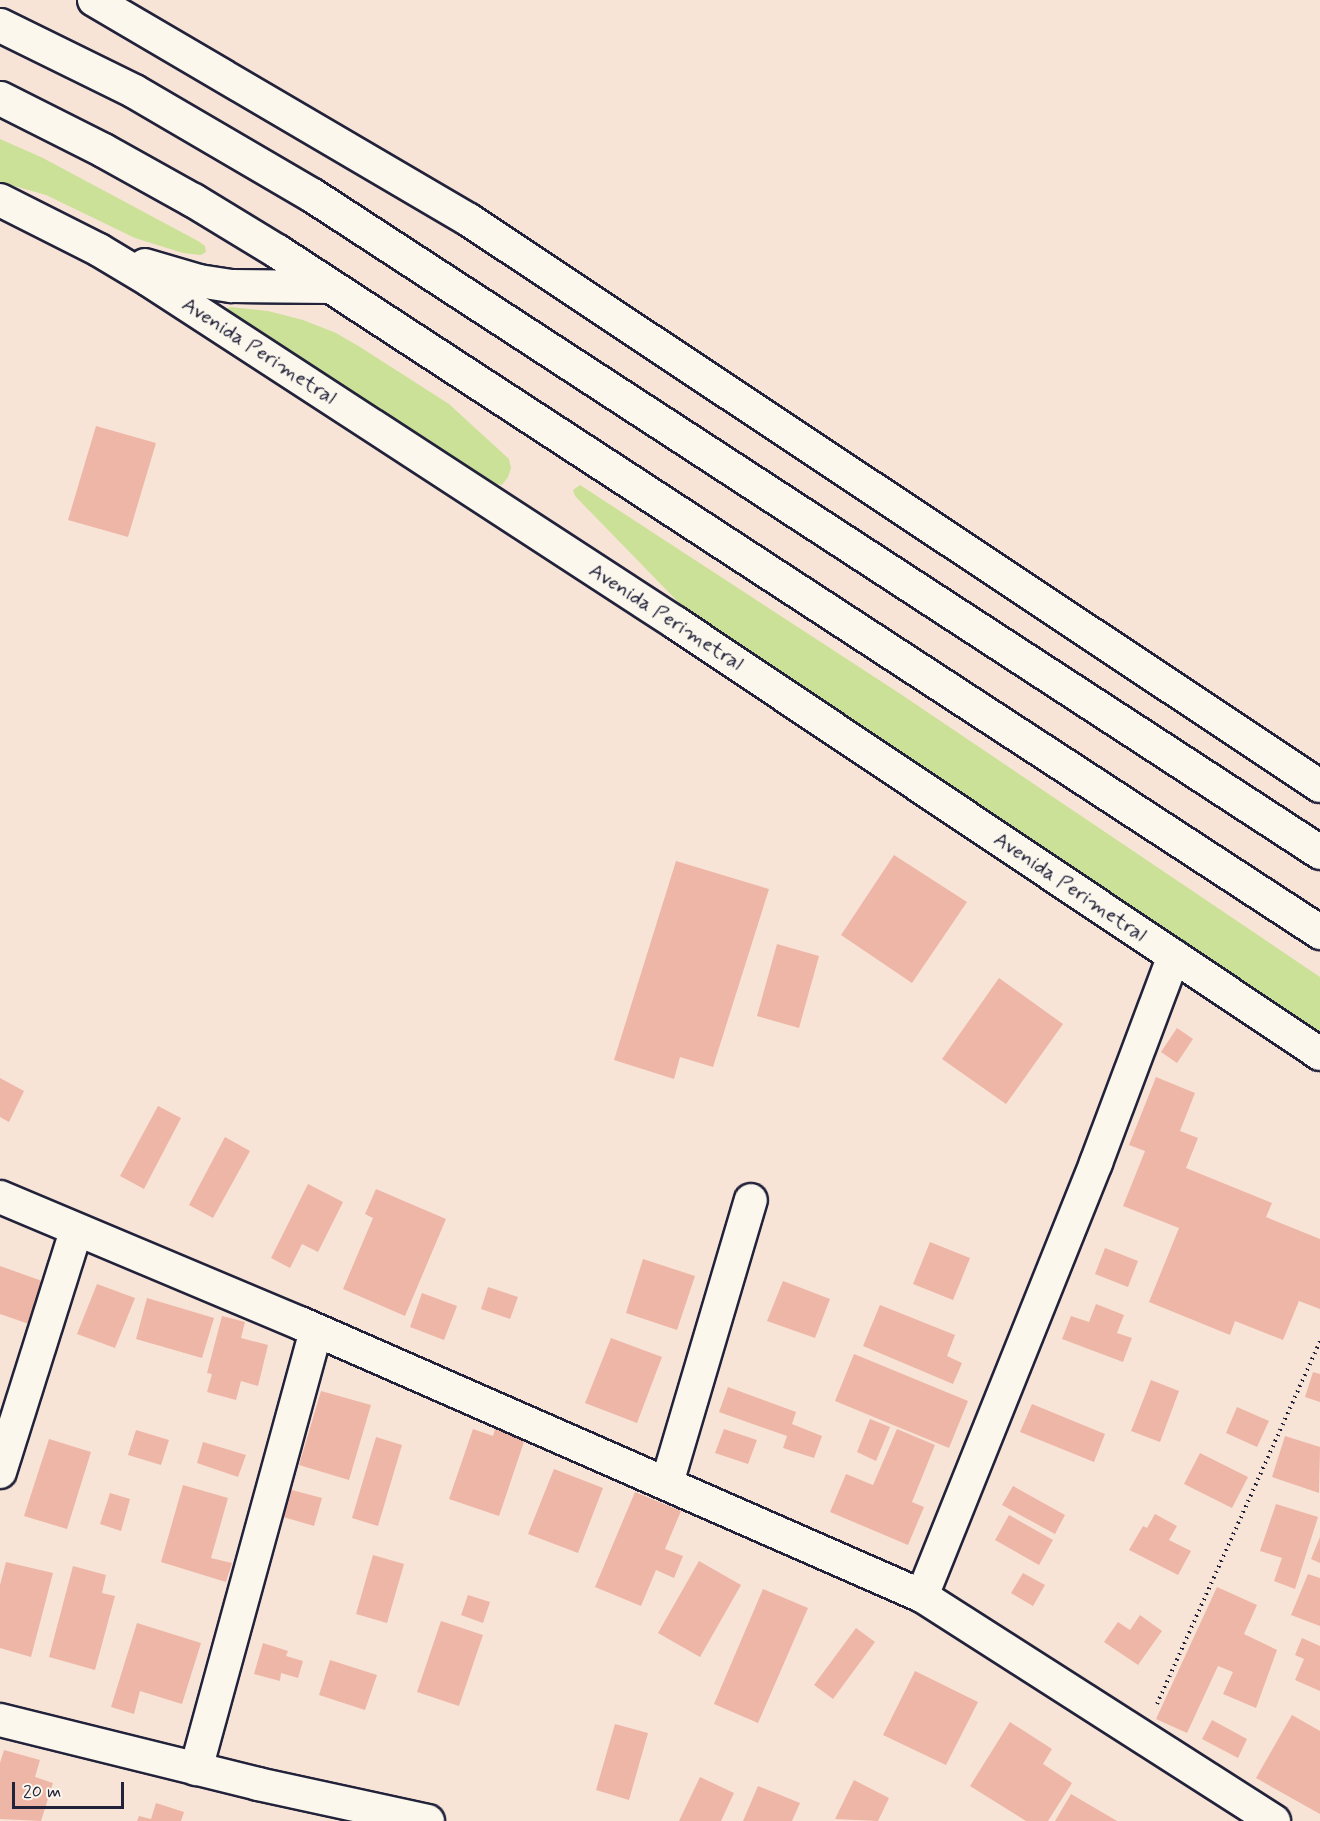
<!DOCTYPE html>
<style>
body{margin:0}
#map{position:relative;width:1320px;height:1821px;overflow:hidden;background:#f7e4d7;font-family:Mynerve,sans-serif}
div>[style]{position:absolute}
.green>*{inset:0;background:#cbe197}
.building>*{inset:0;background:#eeb6a6}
.path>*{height:4px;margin-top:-2px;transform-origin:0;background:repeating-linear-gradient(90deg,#22223b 0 1.5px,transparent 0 6px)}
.roads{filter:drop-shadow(2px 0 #22223b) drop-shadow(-2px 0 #22223b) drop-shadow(0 2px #22223b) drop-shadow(0 -2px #22223b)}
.street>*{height:32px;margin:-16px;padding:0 16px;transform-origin:16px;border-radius:16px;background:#fbf7ec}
.highway>*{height:33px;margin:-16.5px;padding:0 16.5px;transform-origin:16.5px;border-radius:16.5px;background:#fbf7ec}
span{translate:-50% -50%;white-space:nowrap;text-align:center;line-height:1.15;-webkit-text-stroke:4.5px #fbf7ec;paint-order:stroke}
.street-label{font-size:21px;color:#22223b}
.scale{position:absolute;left:12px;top:1782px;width:112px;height:27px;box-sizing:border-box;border:3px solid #22223b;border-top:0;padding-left:8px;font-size:18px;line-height:21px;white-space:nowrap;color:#22223b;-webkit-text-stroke:4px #fbf7ec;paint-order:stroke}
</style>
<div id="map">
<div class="green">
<div style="clip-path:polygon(0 139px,43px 158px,198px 241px,205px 246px,206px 252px,201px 255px,183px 253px,135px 238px,46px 195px,0 182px)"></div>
<div style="clip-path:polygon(231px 307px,268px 311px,303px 320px,336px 333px,360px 347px,449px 404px,509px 459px,511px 468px,508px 477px,502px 485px,486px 482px,222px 310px)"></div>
<div style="clip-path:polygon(580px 485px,899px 693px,1320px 977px,1320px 1038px,684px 608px,575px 496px,573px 490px)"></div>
</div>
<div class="building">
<div style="clip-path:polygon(96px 426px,156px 443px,128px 537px,68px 520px)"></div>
<div style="clip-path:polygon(894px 855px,967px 902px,912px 983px,841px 935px)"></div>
<div style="clip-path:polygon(676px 861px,769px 889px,713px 1067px,680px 1057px,674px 1079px,614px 1060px)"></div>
<div style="clip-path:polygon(777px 944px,819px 956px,799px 1028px,757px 1016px)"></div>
<div style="clip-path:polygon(999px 978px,1063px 1024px,1006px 1104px,942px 1059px)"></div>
<div style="clip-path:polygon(1177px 1028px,1193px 1039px,1177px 1063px,1161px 1052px)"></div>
<div style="clip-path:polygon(1156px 1077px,1195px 1093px,1180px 1131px,1198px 1138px,1186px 1168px,1272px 1203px,1266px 1217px,1320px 1239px,1320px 1309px,1299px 1301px,1283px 1340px,1235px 1321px,1230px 1335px,1149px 1302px,1179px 1228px,1123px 1206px,1145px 1151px,1129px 1145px)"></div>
<div style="clip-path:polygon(0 1078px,24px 1091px,9px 1122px,0 1117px)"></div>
<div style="clip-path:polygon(158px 1106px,181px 1118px,144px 1189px,120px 1176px)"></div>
<div style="clip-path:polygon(225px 1137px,250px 1151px,213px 1218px,189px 1205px)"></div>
<div style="clip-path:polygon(308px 1184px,343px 1202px,318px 1252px,302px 1244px,290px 1268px,271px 1258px)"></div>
<div style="clip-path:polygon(376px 1189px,446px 1219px,405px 1316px,343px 1289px,373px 1218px,365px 1214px)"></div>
<div style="clip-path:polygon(930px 1242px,970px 1258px,953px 1300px,913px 1284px)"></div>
<div style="clip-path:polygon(1105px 1248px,1138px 1261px,1128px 1287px,1095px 1274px)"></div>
<div style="clip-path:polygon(643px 1259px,695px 1276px,677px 1330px,626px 1313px)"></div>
<div style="clip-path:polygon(0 1266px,45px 1282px,29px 1324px,0 1314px)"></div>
<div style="clip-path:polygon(783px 1281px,830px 1299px,815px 1338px,767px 1321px)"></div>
<div style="clip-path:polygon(97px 1284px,135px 1298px,115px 1348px,77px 1334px)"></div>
<div style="clip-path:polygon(488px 1287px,518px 1297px,510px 1319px,481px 1309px)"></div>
<div style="clip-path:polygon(422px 1293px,457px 1306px,444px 1340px,410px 1327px)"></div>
<div style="clip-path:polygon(147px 1298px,214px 1318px,202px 1358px,136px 1339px)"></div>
<div style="clip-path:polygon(1096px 1304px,1124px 1315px,1117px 1333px,1132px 1338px,1123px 1362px,1062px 1339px,1071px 1316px,1089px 1322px)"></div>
<div style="clip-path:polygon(880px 1305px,955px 1335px,947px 1356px,962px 1363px,953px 1384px,863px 1346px)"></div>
<div style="clip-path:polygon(222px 1316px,245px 1322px,241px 1338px,268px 1345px,258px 1386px,241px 1381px,236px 1400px,207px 1392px,212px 1374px,207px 1373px)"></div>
<div style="clip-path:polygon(611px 1338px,662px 1357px,637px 1423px,585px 1403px)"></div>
<div style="clip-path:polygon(854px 1354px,968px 1401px,949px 1448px,835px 1401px)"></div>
<div style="clip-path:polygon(1313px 1372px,1320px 1374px,1320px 1402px,1305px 1397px)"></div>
<div style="clip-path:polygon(1151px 1380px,1179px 1391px,1160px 1442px,1131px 1431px)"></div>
<div style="clip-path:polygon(728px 1387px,796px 1412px,792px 1424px,822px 1436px,814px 1458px,783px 1448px,787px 1436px,719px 1412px)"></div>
<div style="clip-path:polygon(321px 1391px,371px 1405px,349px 1480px,299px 1465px)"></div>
<div style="clip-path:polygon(1032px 1404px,1105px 1434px,1094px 1462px,1020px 1432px)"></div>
<div style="clip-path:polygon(1237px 1407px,1269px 1421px,1257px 1447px,1226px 1433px)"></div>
<div style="clip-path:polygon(870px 1419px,890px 1427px,876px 1461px,857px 1452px)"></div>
<div style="clip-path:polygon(496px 1426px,526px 1436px,499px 1516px,449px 1499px,473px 1429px,493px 1436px)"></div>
<div style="clip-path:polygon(724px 1429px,757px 1440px,748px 1464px,715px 1453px)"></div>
<div style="clip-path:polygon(897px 1429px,935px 1445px,912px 1502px,924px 1507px,908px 1545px,830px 1512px,846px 1474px,873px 1485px)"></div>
<div style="clip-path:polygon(136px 1430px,169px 1440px,161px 1465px,128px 1455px)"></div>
<div style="clip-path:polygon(1285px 1436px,1320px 1447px,1319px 1493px,1272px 1477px)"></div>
<div style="clip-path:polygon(376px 1437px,402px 1445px,378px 1526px,352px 1518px)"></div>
<div style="clip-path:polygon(49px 1439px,91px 1452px,67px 1529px,24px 1516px)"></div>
<div style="clip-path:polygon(203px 1442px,246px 1455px,238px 1477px,197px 1463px)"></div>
<div style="clip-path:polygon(1200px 1453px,1248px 1477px,1232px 1508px,1184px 1484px)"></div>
<div style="clip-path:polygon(554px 1469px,603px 1488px,578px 1553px,528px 1534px)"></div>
<div style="clip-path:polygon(183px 1485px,228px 1498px,211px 1558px,232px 1563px,226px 1582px,161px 1562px)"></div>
<div style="clip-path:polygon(1013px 1486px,1065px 1515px,1055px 1534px,1002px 1505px)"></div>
<div style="clip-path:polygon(288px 1489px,322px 1498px,314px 1526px,280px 1516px)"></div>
<div style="clip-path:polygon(635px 1492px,681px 1511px,665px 1549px,683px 1556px,674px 1578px,656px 1570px,641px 1606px,595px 1587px)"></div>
<div style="clip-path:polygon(110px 1493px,130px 1499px,121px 1531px,100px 1524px)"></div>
<div style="clip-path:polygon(1276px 1504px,1318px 1517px,1295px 1589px,1274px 1581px,1282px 1558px,1260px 1551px)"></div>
<div style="clip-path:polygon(1155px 1514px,1177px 1526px,1169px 1540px,1191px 1551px,1178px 1575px,1129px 1550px,1143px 1526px,1147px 1528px)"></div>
<div style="clip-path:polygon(1009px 1515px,1053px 1540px,1039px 1565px,995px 1540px)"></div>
<div style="clip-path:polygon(1320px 1537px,1320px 1563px,1311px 1559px)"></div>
<div style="clip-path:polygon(373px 1555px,404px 1564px,387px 1623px,356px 1614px)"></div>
<div style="clip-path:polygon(699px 1561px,741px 1585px,700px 1657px,658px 1633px)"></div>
<div style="clip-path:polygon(6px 1562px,53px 1573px,31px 1657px,0 1648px,0 1585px)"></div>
<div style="clip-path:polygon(73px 1566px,106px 1575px,102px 1593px,115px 1596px,95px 1670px,49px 1657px)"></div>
<div style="clip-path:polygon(1023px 1573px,1045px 1585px,1033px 1606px,1011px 1593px)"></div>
<div style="clip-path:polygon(1308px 1574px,1320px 1578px,1320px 1626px,1291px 1615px)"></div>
<div style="clip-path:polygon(1217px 1587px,1257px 1605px,1244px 1634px,1277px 1650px,1256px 1708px,1223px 1694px,1233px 1672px,1218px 1666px,1187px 1733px,1156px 1719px)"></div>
<div style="clip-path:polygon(763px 1589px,808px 1608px,758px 1723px,714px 1704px)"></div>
<div style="clip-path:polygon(468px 1595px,490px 1602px,483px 1623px,461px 1615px)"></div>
<div style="clip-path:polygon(1140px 1615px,1162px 1631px,1138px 1665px,1104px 1642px,1118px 1622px,1130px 1630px)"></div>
<div style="clip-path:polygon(441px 1621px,483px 1635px,459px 1706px,417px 1692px)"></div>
<div style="clip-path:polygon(137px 1623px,201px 1643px,182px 1704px,140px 1691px,134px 1714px,111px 1707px)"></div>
<div style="clip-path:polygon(856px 1628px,875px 1642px,833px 1699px,814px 1685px)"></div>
<div style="clip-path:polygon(1302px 1638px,1320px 1646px,1320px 1691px,1295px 1680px,1304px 1659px,1295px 1655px)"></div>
<div style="clip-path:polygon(263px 1643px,288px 1651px,286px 1656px,303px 1661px,298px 1678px,281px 1673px,280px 1681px,254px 1674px)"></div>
<div style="clip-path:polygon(330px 1660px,377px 1675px,365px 1710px,319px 1695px)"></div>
<div style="clip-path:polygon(915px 1671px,978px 1702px,946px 1765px,883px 1735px)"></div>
<div style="clip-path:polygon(1292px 1715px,1320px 1731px,1320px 1814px,1256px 1778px)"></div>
<div style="clip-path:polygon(1212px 1720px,1247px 1739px,1238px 1758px,1202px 1739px)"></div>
<div style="clip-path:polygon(1010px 1722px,1052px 1749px,1043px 1764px,1072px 1783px,1048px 1821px,1026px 1821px,970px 1786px)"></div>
<div style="clip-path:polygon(615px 1724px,648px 1733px,629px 1800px,596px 1790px)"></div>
<div style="clip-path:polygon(4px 1750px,40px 1760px,35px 1777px,53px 1783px,41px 1821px,0 1819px,0 1763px)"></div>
<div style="clip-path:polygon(700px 1777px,734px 1793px,721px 1821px,679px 1821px)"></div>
<div style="clip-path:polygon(854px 1780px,889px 1798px,878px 1821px,835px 1819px)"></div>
<div style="clip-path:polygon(758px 1786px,800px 1803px,792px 1821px,743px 1821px)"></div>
<div style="clip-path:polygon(1071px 1794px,1117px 1821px,1055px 1821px)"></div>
<div style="clip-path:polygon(156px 1803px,184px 1812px,181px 1821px,137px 1821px,139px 1816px,151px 1819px)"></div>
</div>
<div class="path">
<div style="left:1157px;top:1704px;width:398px;rotate:-65.8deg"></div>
</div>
<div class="roads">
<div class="street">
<div style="left:94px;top:0;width:435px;rotate:30.4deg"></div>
<div style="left:469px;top:220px;width:1022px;rotate:33.63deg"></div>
<div style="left:0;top:200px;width:111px;rotate:26.8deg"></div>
<div style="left:99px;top:250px;width:58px;rotate:31deg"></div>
<div style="left:149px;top:280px;width:629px;rotate:33.06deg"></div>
<div style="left:676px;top:623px;width:775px;rotate:33.79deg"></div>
<div style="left:145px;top:265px;width:56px;rotate:16.5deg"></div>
<div style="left:199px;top:281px;width:33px;rotate:9deg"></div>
<div style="left:232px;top:286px;width:98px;rotate:0.6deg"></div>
<div style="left:0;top:1197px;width:325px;rotate:22.8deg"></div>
<div style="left:300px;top:1323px;width:679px;rotate:23.7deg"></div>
<div style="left:922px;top:1596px;width:418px;rotate:32.6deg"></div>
<div style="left:0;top:1472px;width:253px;rotate:-72.5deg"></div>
<div style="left:667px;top:1483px;width:295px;rotate:-73.5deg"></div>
<div style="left:922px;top:1596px;width:467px;rotate:-68.1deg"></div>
<div style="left:1096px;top:1163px;width:221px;rotate:-69.4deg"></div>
<div style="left:0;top:1720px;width:266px;rotate:13.9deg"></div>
<div style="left:258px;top:1784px;width:174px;rotate:12.3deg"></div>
<div style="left:196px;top:1769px;width:454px;rotate:-74.7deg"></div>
</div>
<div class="highway">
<div style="left:0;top:25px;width:149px;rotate:26.2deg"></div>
<div style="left:134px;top:91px;width:206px;rotate:30.3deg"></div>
<div style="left:312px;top:195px;width:1203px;rotate:33.1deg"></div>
<div style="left:0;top:98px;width:115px;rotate:26.8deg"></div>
<div style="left:103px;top:150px;width:103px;rotate:29.1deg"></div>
<div style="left:193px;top:200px;width:98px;rotate:31.3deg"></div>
<div style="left:277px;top:251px;width:1246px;rotate:33.14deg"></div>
</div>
</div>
<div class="street-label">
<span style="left:259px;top:351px;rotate:33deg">Avenida Perimetral</span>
<span style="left:666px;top:617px;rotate:33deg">Avenida Perimetral</span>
<span style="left:1070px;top:887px;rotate:34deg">Avenida Perimetral</span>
</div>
<div class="scale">20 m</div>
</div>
